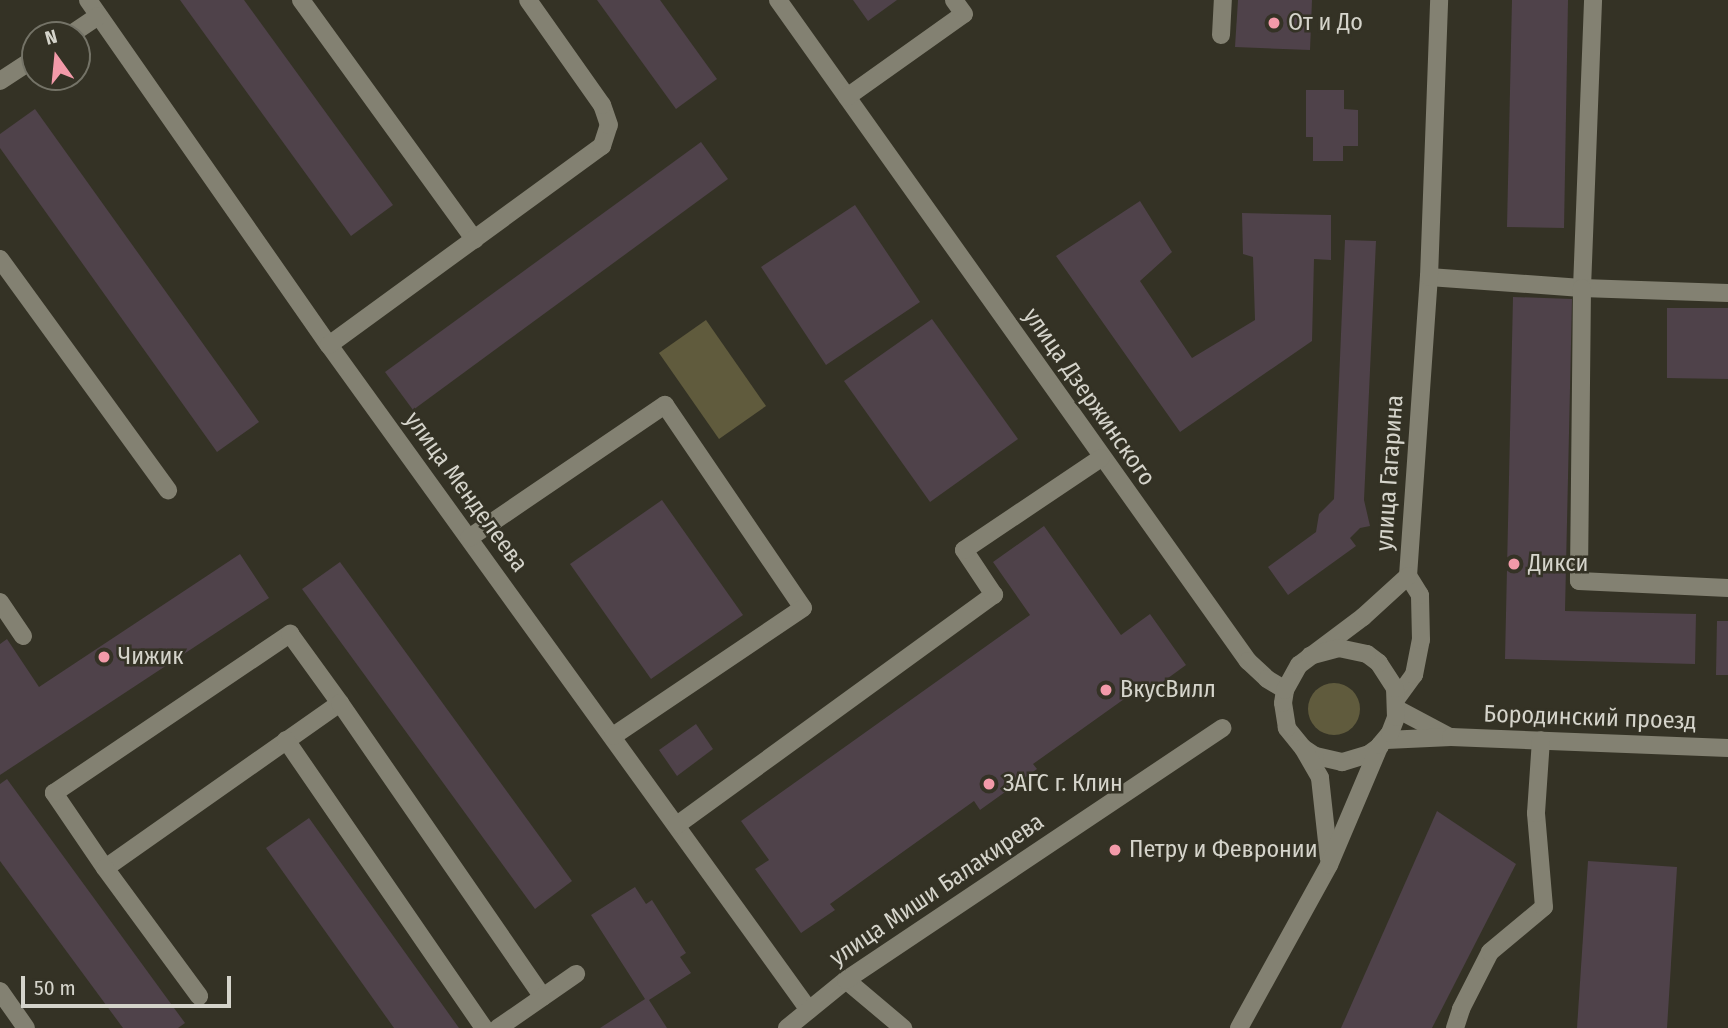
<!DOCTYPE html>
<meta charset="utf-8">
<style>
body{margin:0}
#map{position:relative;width:1728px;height:1028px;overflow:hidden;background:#343225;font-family:"Fira Sans Condensed",sans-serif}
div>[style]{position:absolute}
.green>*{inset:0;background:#605b3d}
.round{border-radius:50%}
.building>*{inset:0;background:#4f424a}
.minor>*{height:18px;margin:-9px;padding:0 9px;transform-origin:9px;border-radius:9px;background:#838172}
.dots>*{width:19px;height:19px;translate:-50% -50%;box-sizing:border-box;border:4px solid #343225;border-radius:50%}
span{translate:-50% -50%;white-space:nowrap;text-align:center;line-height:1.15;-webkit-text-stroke:5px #343225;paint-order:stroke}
.poi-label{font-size:24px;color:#d5d4cb}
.left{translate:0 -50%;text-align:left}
.street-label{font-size:24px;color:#d5d4cb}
.north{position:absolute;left:21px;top:21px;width:70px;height:70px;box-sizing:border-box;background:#343225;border:2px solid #747367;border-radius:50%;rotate:345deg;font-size:19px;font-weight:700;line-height:28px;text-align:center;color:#d5d4cb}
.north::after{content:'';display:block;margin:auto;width:24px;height:32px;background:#f39aa9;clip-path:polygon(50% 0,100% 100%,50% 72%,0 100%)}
.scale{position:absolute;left:21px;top:976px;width:210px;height:32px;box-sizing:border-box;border:4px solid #d5d4cb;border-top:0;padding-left:9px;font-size:21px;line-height:24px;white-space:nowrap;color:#d5d4cb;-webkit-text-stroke:5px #343225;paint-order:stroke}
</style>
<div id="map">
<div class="green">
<div style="clip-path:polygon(706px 320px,766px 406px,719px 439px,659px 353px)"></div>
<div class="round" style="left:1308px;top:683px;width:52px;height:52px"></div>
</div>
<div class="building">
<div style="clip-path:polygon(180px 0,244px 0,393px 205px,351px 236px)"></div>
<div style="clip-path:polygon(597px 0,660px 0,717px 79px,676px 109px)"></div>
<div style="clip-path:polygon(853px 0,897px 0,868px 21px)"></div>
<div style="clip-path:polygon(1238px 0,1312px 0,1310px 50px,1235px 47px)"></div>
<div style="clip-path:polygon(1512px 0,1568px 0,1564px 228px,1507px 227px)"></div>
<div style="clip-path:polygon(1306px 90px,1344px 90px,1344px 109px,1358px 110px,1358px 146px,1343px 146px,1343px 161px,1313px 161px,1313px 137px,1306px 137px)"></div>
<div style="clip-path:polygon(35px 109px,259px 422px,217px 452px,0 148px,0 134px)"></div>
<div style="clip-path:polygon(701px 142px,728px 179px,413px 410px,385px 372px)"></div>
<div style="clip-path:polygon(1140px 201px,1172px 252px,1140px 281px,1192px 358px,1255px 320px,1253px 257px,1243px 254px,1242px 213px,1331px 215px,1331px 260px,1314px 259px,1312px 341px,1180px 432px,1056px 256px)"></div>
<div style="clip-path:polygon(855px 205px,920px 302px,826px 365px,761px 267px)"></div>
<div style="clip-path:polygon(1345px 240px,1376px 241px,1364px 500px,1370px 526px,1360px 528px,1350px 538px,1356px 546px,1288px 595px,1268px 567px,1316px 532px,1319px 514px,1334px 499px)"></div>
<div style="clip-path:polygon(1513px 297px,1572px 299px,1565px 611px,1696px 614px,1695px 664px,1505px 659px)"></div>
<div style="clip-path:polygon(1667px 308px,1728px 308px,1728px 379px,1667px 378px)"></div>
<div style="clip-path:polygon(932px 319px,1018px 439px,930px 502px,844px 381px)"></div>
<div style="clip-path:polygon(662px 500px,743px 615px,651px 679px,570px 564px)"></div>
<div style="clip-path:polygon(1044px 526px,1121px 635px,1150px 614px,1186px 665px,1153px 689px,1148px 682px,1033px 764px,1037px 769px,980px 810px,974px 801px,830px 904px,835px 910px,801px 933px,755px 869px,769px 860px,741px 821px,1030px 615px,993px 562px)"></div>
<div style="clip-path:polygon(240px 554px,269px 598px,0 775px,0 644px,7px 639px,39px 687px)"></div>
<div style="clip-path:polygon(340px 562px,572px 881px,535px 909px,302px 589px)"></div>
<div style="clip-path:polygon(1717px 621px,1728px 621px,1728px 675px,1716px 675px)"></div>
<div style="clip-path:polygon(696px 724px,713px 749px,677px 776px,659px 750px)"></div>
<div style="clip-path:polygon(7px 779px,185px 1023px,178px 1028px,123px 1028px,0 861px,0 784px)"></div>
<div style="clip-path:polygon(1437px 811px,1516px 864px,1432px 1028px,1341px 1028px)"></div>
<div style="clip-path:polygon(309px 818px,459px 1028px,394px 1028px,266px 848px)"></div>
<div style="clip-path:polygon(1588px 861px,1677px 867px,1667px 1028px,1577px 1028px)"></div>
<div style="clip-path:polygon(635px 887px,646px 904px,652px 900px,686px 953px,680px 957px,691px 973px,649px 1000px,667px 1028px,600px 1028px,645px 999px,591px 915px)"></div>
</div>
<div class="minor">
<div style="left:88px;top:0;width:421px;rotate:55.1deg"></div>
<div style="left:329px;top:345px;width:820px;rotate:54.18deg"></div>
<div style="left:301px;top:0;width:296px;rotate:54.1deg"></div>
<div style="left:778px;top:0;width:811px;rotate:54.59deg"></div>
<div style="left:1248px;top:661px;width:26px;rotate:43deg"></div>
<div style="left:1267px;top:679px;width:21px;rotate:31deg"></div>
<div style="left:70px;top:35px;width:34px;rotate:-34deg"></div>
<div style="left:1221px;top:35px;width:35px;rotate:-87deg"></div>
<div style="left:0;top:81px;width:42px;rotate:-33.3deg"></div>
<div style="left:847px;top:97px;width:143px;rotate:-35.4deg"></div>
<div style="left:964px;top:14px;width:17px;rotate:-126deg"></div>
<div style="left:0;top:259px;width:286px;rotate:54deg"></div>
<div style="left:1429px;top:277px;width:153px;rotate:4.1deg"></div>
<div style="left:1582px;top:288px;width:288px;rotate:-87.8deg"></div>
<div style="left:1728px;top:293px;width:146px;rotate:-178deg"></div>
<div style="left:1582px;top:288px;width:293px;rotate:90.6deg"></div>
<div style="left:1579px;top:581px;width:149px;rotate:2.7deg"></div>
<div style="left:329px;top:345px;width:338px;rotate:-36.1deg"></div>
<div style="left:602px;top:146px;width:22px;rotate:-72deg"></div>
<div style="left:609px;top:125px;width:21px;rotate:-109deg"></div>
<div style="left:602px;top:105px;width:128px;rotate:-125.2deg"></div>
<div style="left:469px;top:538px;width:237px;rotate:-34.2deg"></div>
<div style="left:665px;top:405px;width:245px;rotate:55.8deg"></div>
<div style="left:803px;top:608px;width:229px;rotate:146deg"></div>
<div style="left:0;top:602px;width:41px;rotate:55.9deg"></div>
<div style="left:1397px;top:698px;width:29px;rotate:-54deg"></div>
<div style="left:1414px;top:675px;width:36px;rotate:-79deg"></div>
<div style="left:1421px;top:640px;width:45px;rotate:-91.3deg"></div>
<div style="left:1420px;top:595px;width:22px;rotate:-122deg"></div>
<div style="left:1408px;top:576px;width:300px;rotate:-86deg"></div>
<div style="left:1429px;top:277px;width:277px;rotate:-87.9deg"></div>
<div style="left:340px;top:703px;width:287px;rotate:144.9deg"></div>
<div style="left:105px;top:868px;width:91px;rotate:-124.2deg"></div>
<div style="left:54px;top:793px;width:285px;rotate:-34deg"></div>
<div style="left:290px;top:634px;width:85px;rotate:54.1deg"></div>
<div style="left:340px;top:703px;width:357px;rotate:55.4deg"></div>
<div style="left:1397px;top:709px;width:58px;rotate:27.9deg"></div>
<div style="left:286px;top:740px;width:349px;rotate:55.5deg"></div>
<div style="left:1386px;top:740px;width:65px;rotate:-2.6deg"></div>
<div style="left:1451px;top:737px;width:277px;rotate:2.3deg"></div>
<div style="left:1380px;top:746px;width:14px;rotate:144deg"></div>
<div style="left:1369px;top:754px;width:28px;rotate:163deg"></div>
<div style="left:1342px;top:762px;width:28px;rotate:-167deg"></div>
<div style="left:1315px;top:756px;width:14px;rotate:-146deg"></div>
<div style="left:1303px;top:748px;width:26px;rotate:-129deg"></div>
<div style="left:1287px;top:728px;width:25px;rotate:-99deg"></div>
<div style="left:1283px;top:703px;width:13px;rotate:-81deg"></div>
<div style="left:1285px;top:690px;width:29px;rotate:-61deg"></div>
<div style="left:1299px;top:665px;width:80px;rotate:-36.9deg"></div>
<div style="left:1363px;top:617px;width:61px;rotate:-42.3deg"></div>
<div style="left:1303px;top:748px;width:34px;rotate:60deg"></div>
<div style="left:1320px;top:778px;width:81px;rotate:83.7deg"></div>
<div style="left:677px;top:825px;width:392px;rotate:-36deg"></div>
<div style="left:994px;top:595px;width:54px;rotate:-123.7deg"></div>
<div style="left:964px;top:550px;width:165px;rotate:-33.9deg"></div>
<div style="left:105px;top:868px;width:159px;rotate:53.7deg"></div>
<div style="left:846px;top:980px;width:75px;rotate:40.1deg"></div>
<div style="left:0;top:991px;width:45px;rotate:54.9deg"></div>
<div style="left:498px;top:1028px;width:95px;rotate:-34.7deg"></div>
<div style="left:787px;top:1028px;width:76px;rotate:-39.1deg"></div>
<div style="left:846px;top:980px;width:453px;rotate:-33.8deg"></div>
<div style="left:1239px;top:1028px;width:186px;rotate:-61.1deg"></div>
<div style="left:1329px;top:865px;width:130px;rotate:-67deg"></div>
<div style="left:1380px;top:745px;width:16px;rotate:-50deg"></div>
<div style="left:1390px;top:733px;width:17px;rotate:-69deg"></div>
<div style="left:1396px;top:717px;width:29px;rotate:-92deg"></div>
<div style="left:1395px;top:688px;width:30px;rotate:-123deg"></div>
<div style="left:1379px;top:663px;width:15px;rotate:-143deg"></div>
<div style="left:1367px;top:654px;width:29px;rotate:-168deg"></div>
<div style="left:1339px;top:648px;width:30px;rotate:165deg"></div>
<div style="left:1455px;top:1028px;width:20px;rotate:-72deg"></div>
<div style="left:1461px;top:1009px;width:64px;rotate:-63deg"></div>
<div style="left:1490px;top:952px;width:70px;rotate:-39.8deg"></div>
<div style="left:1544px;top:907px;width:94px;rotate:-94.9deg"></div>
<div style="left:1536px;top:813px;width:73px;rotate:-86.1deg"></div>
</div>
<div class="dots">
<div style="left:1274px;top:23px;background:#f39aa9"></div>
<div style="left:1514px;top:564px;background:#f39aa9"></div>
<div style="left:104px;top:657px;background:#f39aa9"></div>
<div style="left:1106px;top:690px;background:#f39aa9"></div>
<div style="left:989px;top:784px;background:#f39aa9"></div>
<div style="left:1115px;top:850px;background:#f39aa9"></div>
</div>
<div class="poi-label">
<span class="left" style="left:1288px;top:23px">От и До</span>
<span class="left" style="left:1528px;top:564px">Дикси</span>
<span class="left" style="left:118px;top:657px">Чижик</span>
<span class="left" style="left:1120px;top:690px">ВкусВилл</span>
<span class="left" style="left:1003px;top:784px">ЗАГС г. Клин</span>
<span class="left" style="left:1129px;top:850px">Петру и Февронии</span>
</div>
<div class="street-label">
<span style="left:1089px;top:397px;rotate:55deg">улица Дзержинского</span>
<span style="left:1390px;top:473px;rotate:-86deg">улица Гагарина</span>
<span style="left:466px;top:492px;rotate:54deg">улица Менделеева</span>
<span style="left:1590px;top:718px;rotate:2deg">Бородинский проезд</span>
<span style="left:937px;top:890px;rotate:-34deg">улица Миши Балакирева</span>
</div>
<div class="north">N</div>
<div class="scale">50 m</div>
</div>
